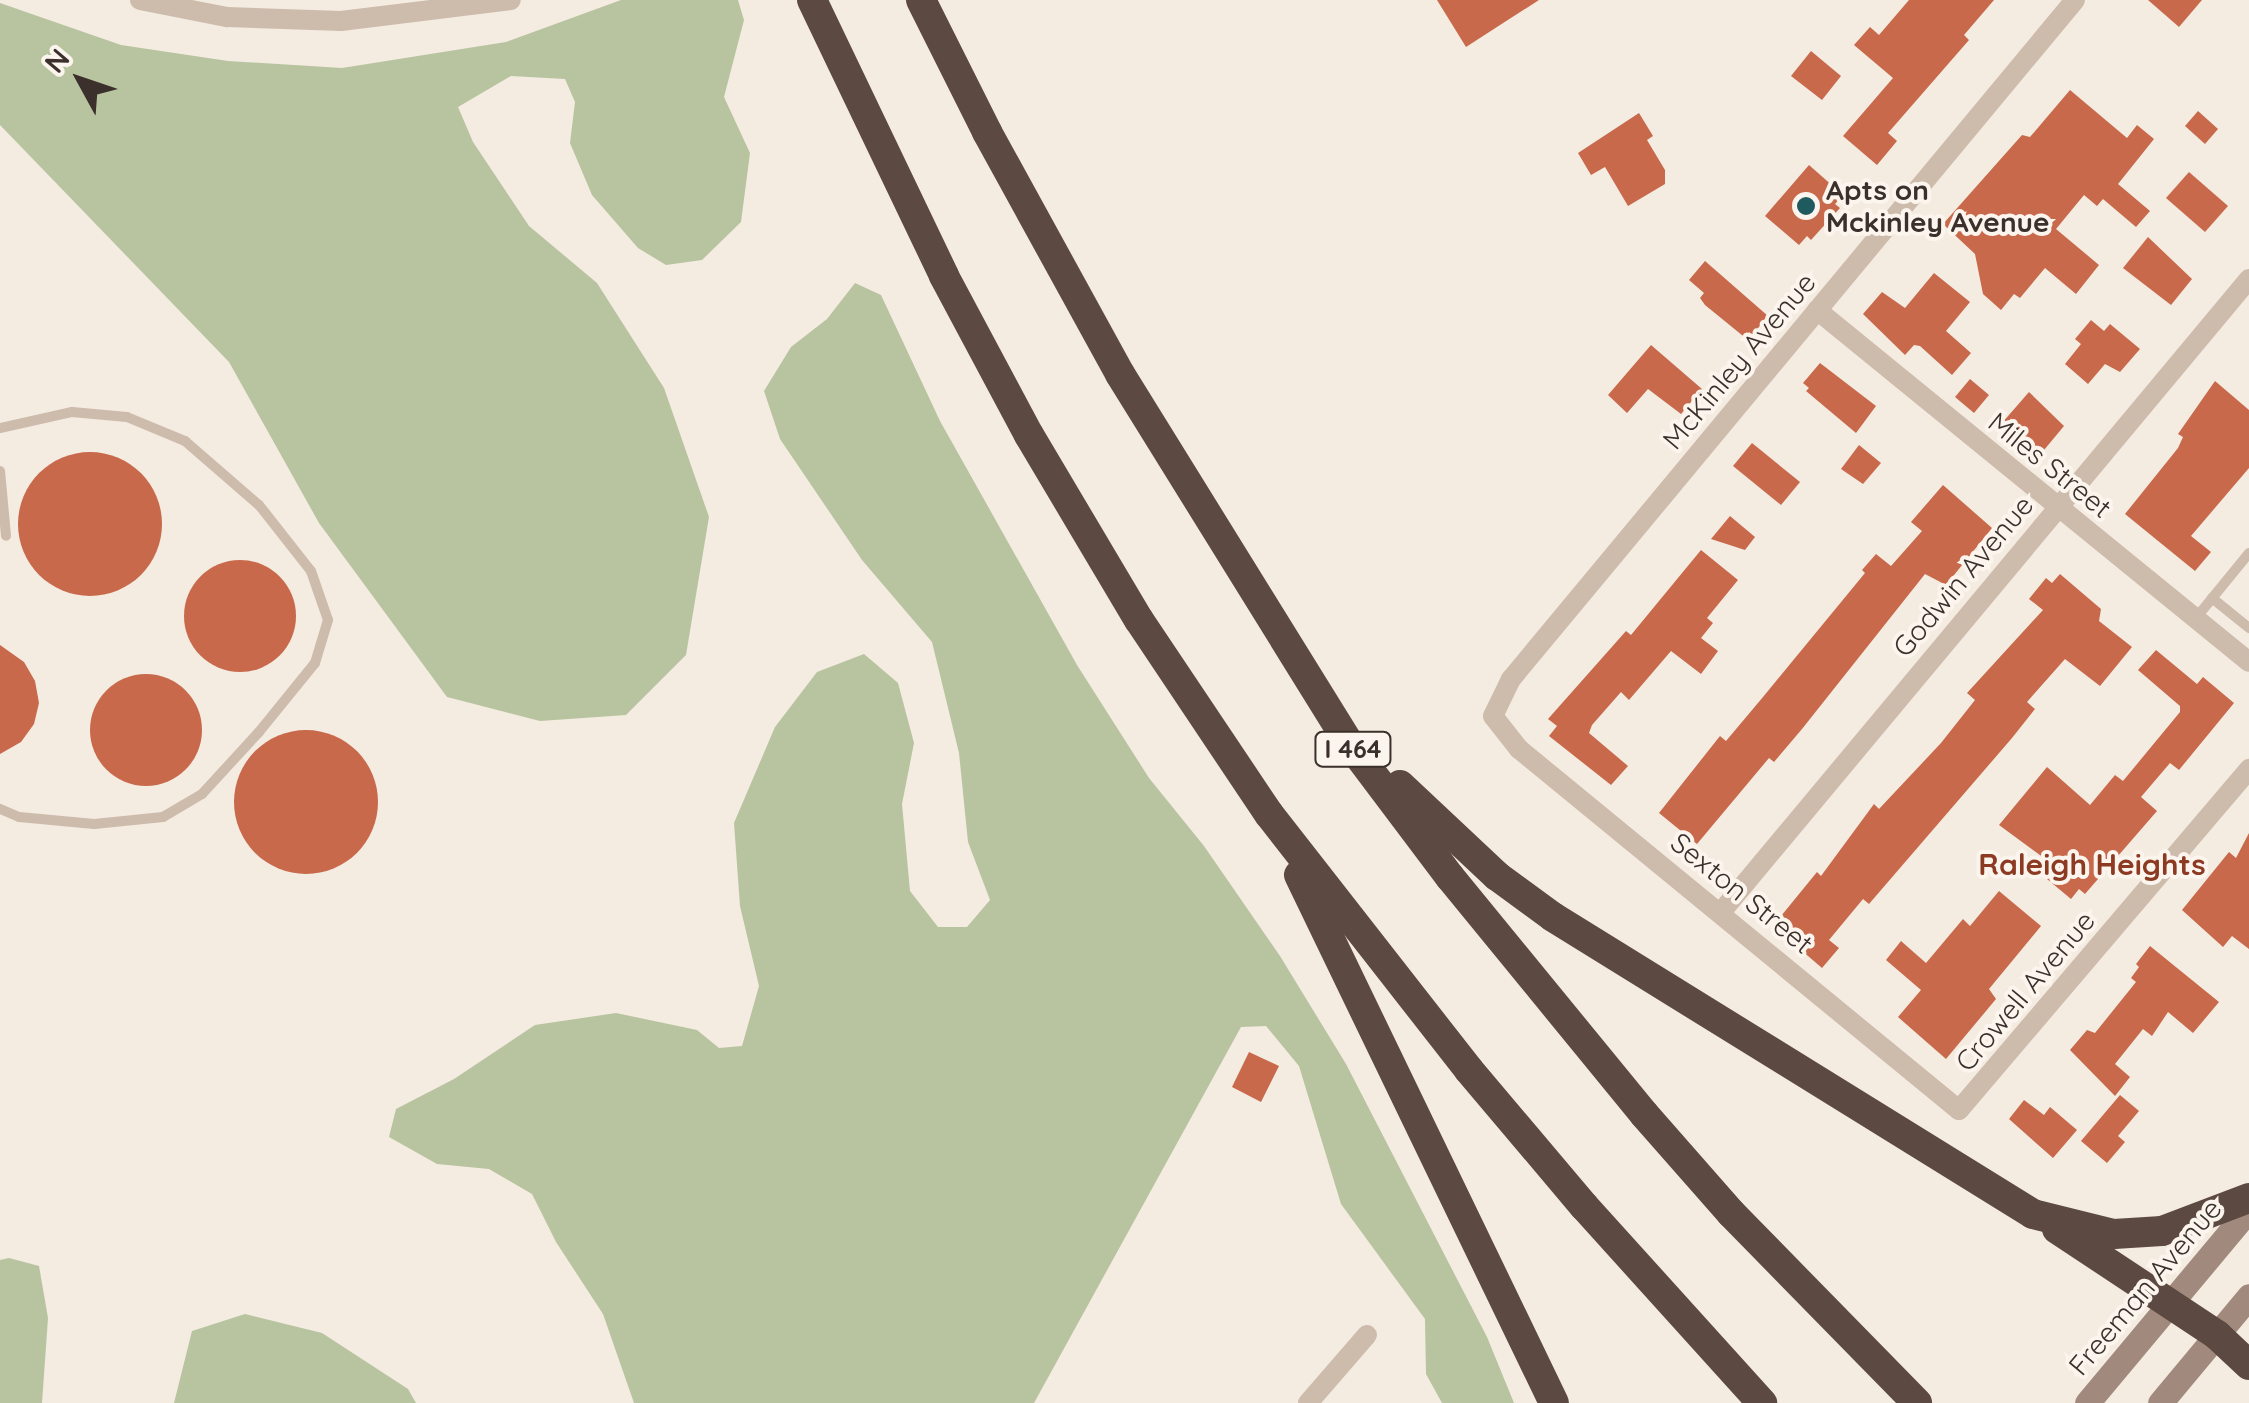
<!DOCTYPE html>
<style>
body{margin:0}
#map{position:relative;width:2249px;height:1403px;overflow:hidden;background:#f4ebe1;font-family:Quicksand,sans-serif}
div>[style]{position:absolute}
.green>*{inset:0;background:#b8c4a0}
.building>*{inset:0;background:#c8694b}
.round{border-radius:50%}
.lane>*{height:10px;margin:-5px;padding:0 5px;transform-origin:5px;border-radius:5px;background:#cdbbac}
.street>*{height:20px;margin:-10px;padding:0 10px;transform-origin:10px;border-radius:10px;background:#cdbbac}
.secondary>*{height:25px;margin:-12.5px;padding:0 12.5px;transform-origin:12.5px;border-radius:12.5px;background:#a18a7d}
.highway>*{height:30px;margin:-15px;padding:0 15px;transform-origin:15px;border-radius:15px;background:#5c4a42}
.dots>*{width:28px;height:28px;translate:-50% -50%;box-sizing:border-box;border:5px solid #fbf5ee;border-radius:50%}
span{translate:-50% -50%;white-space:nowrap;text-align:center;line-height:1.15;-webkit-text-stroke:8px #fbf5ee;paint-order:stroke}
.shield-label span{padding:2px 8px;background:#fbf5ee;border:2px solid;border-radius:8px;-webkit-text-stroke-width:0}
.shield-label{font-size:25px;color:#3b302b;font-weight:700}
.poi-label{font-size:28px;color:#3b302b;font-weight:700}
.left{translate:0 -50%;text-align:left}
.street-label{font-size:28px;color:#3b302b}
.neighbourhood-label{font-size:30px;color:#8c3b22;font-weight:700}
.north{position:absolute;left:30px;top:30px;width:100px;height:100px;-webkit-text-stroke:8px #fbf5ee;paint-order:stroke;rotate:310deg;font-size:28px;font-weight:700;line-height:40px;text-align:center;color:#3b302b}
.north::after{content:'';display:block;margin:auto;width:35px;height:45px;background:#3b302b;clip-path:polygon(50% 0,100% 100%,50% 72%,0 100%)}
</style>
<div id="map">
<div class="green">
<div style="clip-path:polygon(621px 0,738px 0,744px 20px,724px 97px,750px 153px,741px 222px,702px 260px,666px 265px,638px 248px,592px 195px,570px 143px,575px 102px,565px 79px,511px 76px,458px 107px,473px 142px,529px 226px,597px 283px,664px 388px,709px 517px,686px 655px,626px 715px,540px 721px,447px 697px,319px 523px,229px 362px,0 125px,0 3px,121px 45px,228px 61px,342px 68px,506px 42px)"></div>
<div style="clip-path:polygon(855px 283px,881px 295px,940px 421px,1077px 665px,1149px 778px,1204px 846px,1280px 956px,1346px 1064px,1487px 1337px,1514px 1403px,1442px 1403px,1426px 1374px,1425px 1319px,1341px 1204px,1299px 1066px,1266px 1026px,1241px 1027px,1034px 1403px,634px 1403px,603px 1314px,556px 1242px,532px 1194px,489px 1169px,437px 1164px,389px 1137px,396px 1109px,454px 1079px,535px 1025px,616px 1013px,697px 1030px,719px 1048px,742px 1046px,759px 986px,740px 906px,734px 823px,775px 727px,817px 672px,864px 654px,898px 683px,914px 743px,902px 804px,910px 891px,938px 927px,967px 927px,990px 900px,968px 842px,959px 753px,932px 642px,862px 560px,780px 439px,764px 391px,791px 347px,827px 319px)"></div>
<div style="clip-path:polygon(9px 1258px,39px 1266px,48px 1318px,42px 1403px,0 1403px,0 1260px)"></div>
<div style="clip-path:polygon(245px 1314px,322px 1333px,408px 1389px,416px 1403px,174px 1403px,192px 1331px)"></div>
</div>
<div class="building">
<div style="clip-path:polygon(1437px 0,1539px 0,1466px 47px)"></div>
<div style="clip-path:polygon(1909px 0,1994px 0,1964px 35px,1969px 40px,1888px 133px,1897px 141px,1877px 165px,1843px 136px,1893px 78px,1854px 45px,1870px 27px,1879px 35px)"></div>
<div style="clip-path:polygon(2148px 0,2202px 0,2179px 27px)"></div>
<div style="clip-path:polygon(1811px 51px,1841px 76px,1822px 100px,1791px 76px)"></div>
<div style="clip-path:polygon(2070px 90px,2127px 138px,2137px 125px,2154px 139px,2118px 184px,2150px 211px,2136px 227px,2103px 199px,2097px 206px,2084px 195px,2056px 229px,2099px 265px,2076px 294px,2045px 268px,2020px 298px,2014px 294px,2001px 310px,1983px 294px,1975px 254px,1943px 224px,2022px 135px,2030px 137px)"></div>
<div style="clip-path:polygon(2198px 111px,2218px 129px,2205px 144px,2185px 126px)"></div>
<div style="clip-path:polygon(1639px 113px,1653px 136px,1647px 140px,1665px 170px,1665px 184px,1628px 206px,1605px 167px,1591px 175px,1578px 153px)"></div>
<div style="clip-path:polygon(1809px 165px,1843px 195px,1835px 204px,1840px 208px,1811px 240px,1807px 236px,1799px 245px,1765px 216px)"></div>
<div style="clip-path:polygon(2189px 172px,2228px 206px,2205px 232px,2166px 198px)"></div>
<div style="clip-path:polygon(2148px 237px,2192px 279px,2171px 305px,2123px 268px)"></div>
<div style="clip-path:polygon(1705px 261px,1768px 316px,1748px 340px,1705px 305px,1700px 298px,1704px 293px,1689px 280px)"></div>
<div style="clip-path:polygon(1934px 273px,1970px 302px,1946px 331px,1971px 353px,1952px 375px,1920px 346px,1914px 345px,1905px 355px,1863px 314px,1882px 292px,1905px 308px)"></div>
<div style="clip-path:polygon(2091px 320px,2104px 331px,2110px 324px,2140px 349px,2120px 372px,2105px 364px,2088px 384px,2065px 364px,2081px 344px,2075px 339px)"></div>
<div style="clip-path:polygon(1651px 345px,1702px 389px,1681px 414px,1648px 389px,1627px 413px,1608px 395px)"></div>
<div style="clip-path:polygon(1820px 363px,1876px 406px,1856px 433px,1806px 391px,1809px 388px,1803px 383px)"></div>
<div style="clip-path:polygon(1970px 379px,1989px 395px,1974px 413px,1955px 397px)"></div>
<div style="clip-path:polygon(2215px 381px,2249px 410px,2249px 468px,2191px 536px,2211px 552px,2195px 571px,2125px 514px,2178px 448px,2183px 437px,2178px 434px)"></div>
<div style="clip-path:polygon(2029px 392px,2064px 426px,2039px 456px,2002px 423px)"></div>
<div style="clip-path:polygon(1752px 443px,1800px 482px,1781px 505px,1733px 466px)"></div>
<div style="clip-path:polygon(1859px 445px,1881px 463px,1863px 484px,1841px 469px)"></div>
<div class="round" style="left:18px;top:452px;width:144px;height:144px"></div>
<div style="clip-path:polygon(1943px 485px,1992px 528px,1946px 585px,1925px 574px,1802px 729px,1774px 762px,1769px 758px,1697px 844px,1659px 813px,1720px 736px,1726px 741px,1763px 697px,1865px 573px,1862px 570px,1876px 554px,1891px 566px,1922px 531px,1911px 522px)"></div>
<div style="clip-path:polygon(1730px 516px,1755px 537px,1745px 550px,1711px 539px)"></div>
<div style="clip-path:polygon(1701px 550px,1738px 580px,1707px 618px,1713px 623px,1701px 638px,1718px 651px,1701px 674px,1671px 651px,1629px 700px,1621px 692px,1592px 725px,1589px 733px,1628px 766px,1611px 785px,1549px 736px,1557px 726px,1548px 719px,1626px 631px,1631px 635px)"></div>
<div class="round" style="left:184px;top:560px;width:112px;height:112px"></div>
<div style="clip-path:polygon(2060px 574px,2101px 609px,2099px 621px,2132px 647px,2100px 686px,2065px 659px,2027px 702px,2035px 709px,2012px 738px,1869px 904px,1863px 899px,1829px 940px,1839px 948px,1822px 968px,1773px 926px,1817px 872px,1821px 876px,1874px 804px,1879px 809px,1941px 743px,1975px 700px,1967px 693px,2043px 610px,2029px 599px,2046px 578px,2052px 583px)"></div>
<div style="clip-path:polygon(0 645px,24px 662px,35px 681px,39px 703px,34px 724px,21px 742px,0 754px)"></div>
<div style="clip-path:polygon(2156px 650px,2197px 684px,2203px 677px,2234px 703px,2179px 770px,2170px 763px,2141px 797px,2157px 811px,2085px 894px,2079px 889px,2071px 899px,2035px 869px,2044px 858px,1999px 825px,2047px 767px,2090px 805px,2115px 775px,2123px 781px,2180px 712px,2180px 706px,2138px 670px)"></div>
<div class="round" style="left:90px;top:674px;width:112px;height:112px"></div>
<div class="round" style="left:234px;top:730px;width:144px;height:144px"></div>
<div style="clip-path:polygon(2249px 833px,2249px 949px,2232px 936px,2223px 947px,2182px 910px,2229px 852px,2236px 858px)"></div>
<div style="clip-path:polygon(1999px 891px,2041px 926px,1989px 989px,1996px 999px,1946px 1059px,1898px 1017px,1921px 990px,1886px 960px,1901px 941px,1926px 963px,1963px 919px,1970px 926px)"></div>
<div style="clip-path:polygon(2150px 946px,2219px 1002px,2193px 1033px,2168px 1012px,2152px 1036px,2143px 1029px,2115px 1064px,2130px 1077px,2115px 1096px,2070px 1050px,2087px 1030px,2095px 1033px,2136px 982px,2131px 978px,2139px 967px,2136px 964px)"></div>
<div style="clip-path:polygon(1249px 1052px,1279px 1066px,1261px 1102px,1232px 1087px)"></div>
<div style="clip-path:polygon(2120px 1095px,2139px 1111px,2118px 1136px,2125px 1142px,2107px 1163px,2081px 1141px)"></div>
<div style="clip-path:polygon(2024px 1100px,2044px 1115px,2050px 1107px,2077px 1130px,2053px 1158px,2009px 1119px)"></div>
</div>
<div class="lane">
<div style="left:0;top:428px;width:74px;rotate:-12.5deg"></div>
<div style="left:72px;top:412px;width:55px;rotate:5.2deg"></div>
<div style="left:127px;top:417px;width:63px;rotate:22.5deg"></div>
<div style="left:185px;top:441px;width:98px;rotate:40.9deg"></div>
<div style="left:259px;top:505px;width:84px;rotate:51.8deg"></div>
<div style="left:311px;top:571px;width:52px;rotate:70.9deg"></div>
<div style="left:328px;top:620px;width:45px;rotate:106.8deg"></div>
<div style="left:315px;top:663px;width:89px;rotate:129.1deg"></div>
<div style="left:259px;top:732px;width:84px;rotate:132.6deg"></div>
<div style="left:202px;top:794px;width:45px;rotate:149.5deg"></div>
<div style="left:163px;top:817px;width:69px;rotate:174.2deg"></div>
<div style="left:94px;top:824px;width:75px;rotate:-174.7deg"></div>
<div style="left:19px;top:817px;width:21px;rotate:-157deg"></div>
<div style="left:0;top:471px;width:65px;rotate:84.7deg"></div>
<div style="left:2212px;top:598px;width:48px;rotate:39deg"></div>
<div style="left:2196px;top:618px;width:84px;rotate:-50.8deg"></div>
</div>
<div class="street">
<div style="left:140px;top:0;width:89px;rotate:11.1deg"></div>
<div style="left:227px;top:17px;width:114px;rotate:2deg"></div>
<div style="left:341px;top:21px;width:171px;rotate:-7deg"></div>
<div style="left:2075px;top:0;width:883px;rotate:129.71deg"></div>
<div style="left:1511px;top:679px;width:41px;rotate:115.9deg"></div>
<div style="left:1493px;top:716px;width:42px;rotate:51.8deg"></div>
<div style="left:1519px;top:749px;width:569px;rotate:39.37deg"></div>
<div style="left:1959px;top:1110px;width:448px;rotate:-49.6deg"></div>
<div style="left:1817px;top:310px;width:557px;rotate:39.17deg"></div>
<div style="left:1722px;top:911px;width:823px;rotate:-50.18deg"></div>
<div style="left:1308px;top:1403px;width:90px;rotate:-49.1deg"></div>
</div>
<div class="secondary">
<div style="left:2087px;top:1403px;width:253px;rotate:-50.1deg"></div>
<div style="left:2160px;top:1403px;width:139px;rotate:-50.2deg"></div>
</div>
<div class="highway">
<div style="left:812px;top:0;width:306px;rotate:64.4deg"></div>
<div style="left:944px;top:276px;width:180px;rotate:61.9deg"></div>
<div style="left:1029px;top:435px;width:215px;rotate:59.3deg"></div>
<div style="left:1139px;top:620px;width:234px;rotate:56.2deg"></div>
<div style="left:1269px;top:814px;width:325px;rotate:52deg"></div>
<div style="left:1469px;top:1070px;width:178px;rotate:49.8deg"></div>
<div style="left:1584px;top:1206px;width:266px;rotate:47.9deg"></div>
<div style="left:921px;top:0;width:148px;rotate:63.4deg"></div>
<div style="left:987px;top:132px;width:276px;rotate:61.2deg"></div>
<div style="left:1120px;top:374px;width:434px;rotate:58.2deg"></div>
<div style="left:1349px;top:743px;width:168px;rotate:53deg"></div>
<div style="left:1450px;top:877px;width:306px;rotate:50.7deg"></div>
<div style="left:1644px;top:1114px;width:132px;rotate:48.7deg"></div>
<div style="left:1731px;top:1213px;width:266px;rotate:45.6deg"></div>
<div style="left:1400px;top:785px;width:133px;rotate:43.2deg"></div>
<div style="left:1497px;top:876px;width:69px;rotate:36.2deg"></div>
<div style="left:1553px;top:917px;width:564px;rotate:31.75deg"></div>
<div style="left:2033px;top:1214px;width:83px;rotate:13.9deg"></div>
<div style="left:2114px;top:1234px;width:48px;rotate:-3.6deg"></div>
<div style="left:2162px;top:1231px;width:93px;rotate:-20.8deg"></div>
<div style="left:1299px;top:875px;width:586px;rotate:64.22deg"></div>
<div style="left:2057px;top:1229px;width:192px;rotate:33.5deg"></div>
<div style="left:2217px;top:1335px;width:44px;rotate:43.2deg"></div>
</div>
<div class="dots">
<div style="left:1806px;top:206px;background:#1f5a5e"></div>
</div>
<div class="shield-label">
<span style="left:1353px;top:749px">I 464</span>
</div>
<div class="poi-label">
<span class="left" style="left:1826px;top:206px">Apts on<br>Mckinley Avenue</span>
</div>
<div class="street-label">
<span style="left:1739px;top:361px;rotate:-50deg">McKinley Avenue</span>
<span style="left:2050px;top:465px;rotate:39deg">Miles Street</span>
<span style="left:1963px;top:576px;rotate:-50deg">Godwin Avenue</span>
<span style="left:1742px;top:893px;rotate:39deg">Sexton Street</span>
<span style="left:2025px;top:991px;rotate:-50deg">Crowell Avenue</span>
<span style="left:2145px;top:1287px;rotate:-50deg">Freeman Avenue</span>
</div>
<div class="neighbourhood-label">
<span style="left:2092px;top:864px">Raleigh Heights</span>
</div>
<div class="north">N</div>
</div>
